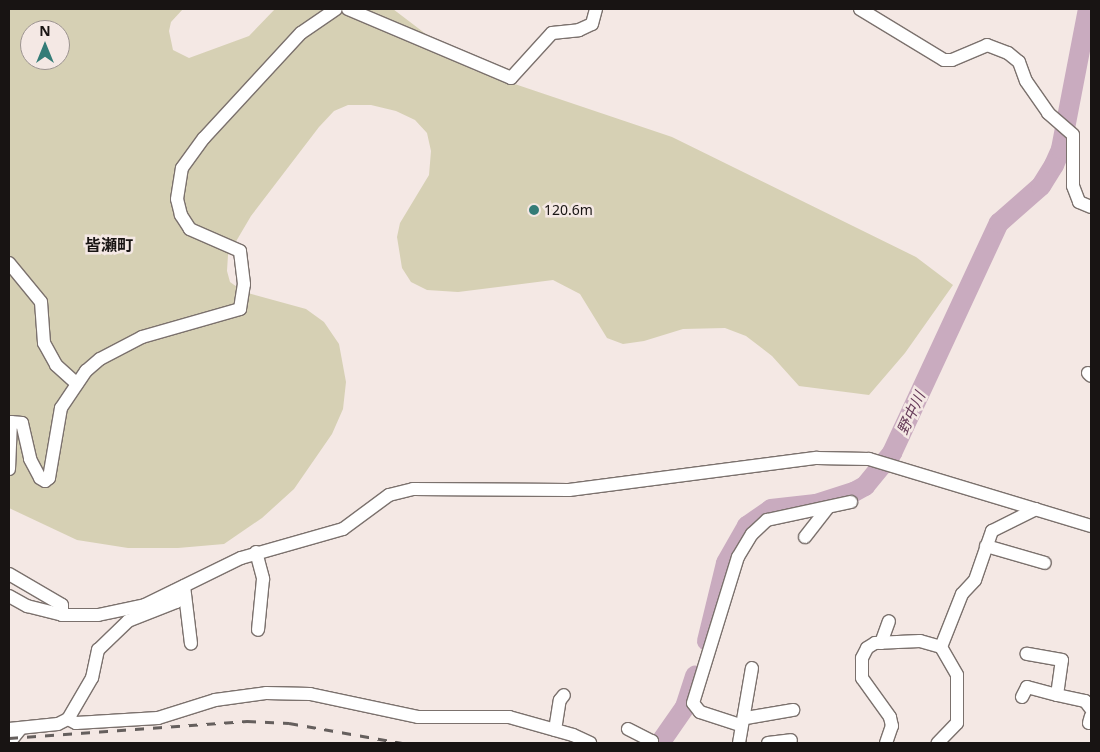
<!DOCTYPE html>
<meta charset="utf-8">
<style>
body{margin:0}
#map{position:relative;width:1100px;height:752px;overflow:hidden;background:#f4e8e4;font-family:"Noto Sans","Noto Sans JP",sans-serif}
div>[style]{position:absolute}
.green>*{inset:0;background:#d6d0b4}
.river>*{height:20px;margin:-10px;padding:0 10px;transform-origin:10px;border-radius:10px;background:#c9abbf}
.roads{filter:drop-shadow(1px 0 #7b716d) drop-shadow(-1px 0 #7b716d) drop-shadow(0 1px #7b716d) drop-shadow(0 -1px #7b716d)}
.minor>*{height:12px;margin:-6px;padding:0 6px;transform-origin:6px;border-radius:6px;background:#fff}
.rail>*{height:3px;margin-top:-1.5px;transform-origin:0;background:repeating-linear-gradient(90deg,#655f5d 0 9px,transparent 0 18px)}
.dots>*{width:14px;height:14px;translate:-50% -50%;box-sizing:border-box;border:2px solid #f4e8e4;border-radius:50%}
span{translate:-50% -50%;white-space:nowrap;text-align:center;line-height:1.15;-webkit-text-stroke:5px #f4e8e4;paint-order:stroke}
.poi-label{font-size:14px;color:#181413}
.left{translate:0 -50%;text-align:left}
.water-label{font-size:15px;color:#643957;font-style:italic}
.quarter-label{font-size:16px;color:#181413;font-weight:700}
.frame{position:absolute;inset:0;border:10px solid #181413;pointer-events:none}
.north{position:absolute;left:20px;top:20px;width:50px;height:50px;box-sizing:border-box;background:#f4e8e4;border:1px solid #9c9390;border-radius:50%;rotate:0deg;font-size:14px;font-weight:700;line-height:20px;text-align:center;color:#181413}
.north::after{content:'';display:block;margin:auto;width:18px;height:22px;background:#347c77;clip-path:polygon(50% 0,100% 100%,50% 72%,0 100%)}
</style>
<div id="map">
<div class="green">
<div style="clip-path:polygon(evenodd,9px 9px,183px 9px,171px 22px,169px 31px,173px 50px,189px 58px,249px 36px,275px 9px,393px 9px,473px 70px,672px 137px,916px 257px,953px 285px,905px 353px,869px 395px,799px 386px,772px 356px,746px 336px,725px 328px,683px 329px,644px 341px,623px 344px,607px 338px,580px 294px,553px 280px,458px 292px,427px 290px,411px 282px,402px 268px,397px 237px,400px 223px,429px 175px,431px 151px,427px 133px,415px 120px,396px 111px,371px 105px,348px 105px,334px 111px,319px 127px,251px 216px,228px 255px,227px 271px,230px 282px,244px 292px,306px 309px,324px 322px,339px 344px,346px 382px,343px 409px,332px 434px,294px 489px,262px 518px,224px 544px,178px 548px,128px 548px,77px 540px,9px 508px,9px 9px,30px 30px,60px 30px,60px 60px,30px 60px,30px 30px)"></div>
</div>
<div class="river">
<div style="left:707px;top:641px;width:80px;rotate:-76.3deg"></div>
<div style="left:726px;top:563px;width:43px;rotate:-60.4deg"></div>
<div style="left:747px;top:526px;width:29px;rotate:-35deg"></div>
<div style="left:771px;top:509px;width:45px;rotate:-6.3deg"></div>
<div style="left:816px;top:504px;width:40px;rotate:-18deg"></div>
<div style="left:854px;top:492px;width:13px;rotate:-29deg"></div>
<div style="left:865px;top:486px;width:43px;rotate:-50.7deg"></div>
<div style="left:892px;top:453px;width:254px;rotate:-65.1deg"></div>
<div style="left:999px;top:223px;width:56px;rotate:-41.4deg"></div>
<div style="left:1041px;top:186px;width:25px;rotate:-58deg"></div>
<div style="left:1054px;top:165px;width:17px;rotate:-66deg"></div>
<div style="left:1061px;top:149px;width:143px;rotate:-79.1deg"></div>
<div style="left:660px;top:743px;width:44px;rotate:-55.2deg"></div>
<div style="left:685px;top:707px;width:33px;rotate:-72deg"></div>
</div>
<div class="roads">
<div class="minor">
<div style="left:348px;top:9px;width:177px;rotate:22.9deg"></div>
<div style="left:511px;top:78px;width:61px;rotate:-47.7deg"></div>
<div style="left:552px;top:33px;width:27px;rotate:-6deg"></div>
<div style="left:579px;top:30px;width:14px;rotate:-25deg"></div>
<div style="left:592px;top:24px;width:16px;rotate:-75deg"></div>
<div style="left:860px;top:9px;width:98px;rotate:31.3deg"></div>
<div style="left:944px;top:60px;width:8px"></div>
<div style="left:952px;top:60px;width:38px;rotate:-23deg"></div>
<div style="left:987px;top:45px;width:22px;rotate:21deg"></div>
<div style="left:1008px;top:53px;width:14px;rotate:39deg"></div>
<div style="left:1019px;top:62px;width:20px;rotate:70deg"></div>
<div style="left:1026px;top:81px;width:39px;rotate:55deg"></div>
<div style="left:1048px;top:113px;width:33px;rotate:41deg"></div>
<div style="left:1073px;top:135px;width:51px;rotate:90deg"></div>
<div style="left:1073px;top:186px;width:17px;rotate:69deg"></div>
<div style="left:1079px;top:202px;width:13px;rotate:23deg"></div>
<div style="left:9px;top:263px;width:50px;rotate:50.6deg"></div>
<div style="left:41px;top:302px;width:41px;rotate:85.8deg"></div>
<div style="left:44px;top:343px;width:25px;rotate:61deg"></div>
<div style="left:56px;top:365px;width:28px;rotate:42deg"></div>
<div style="left:1088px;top:373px;width:4px;rotate:45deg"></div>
<div style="left:9px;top:469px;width:47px;rotate:-87.6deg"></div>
<div style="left:11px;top:422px;width:11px;rotate:5deg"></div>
<div style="left:22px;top:423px;width:37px;rotate:77deg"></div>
<div style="left:30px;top:459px;width:21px;rotate:62deg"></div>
<div style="left:40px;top:478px;width:6px;rotate:31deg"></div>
<div style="left:45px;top:481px;width:5px;rotate:-37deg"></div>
<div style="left:49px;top:478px;width:71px;rotate:-80.3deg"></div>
<div style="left:61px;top:408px;width:45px;rotate:-56deg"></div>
<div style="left:86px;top:371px;width:18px;rotate:-41deg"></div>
<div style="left:100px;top:359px;width:47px;rotate:-27.6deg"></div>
<div style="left:142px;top:337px;width:102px;rotate:-15.9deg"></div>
<div style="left:240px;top:309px;width:25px;rotate:-81deg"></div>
<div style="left:244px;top:284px;width:33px;rotate:-97deg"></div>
<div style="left:240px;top:251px;width:55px;rotate:-156.3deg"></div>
<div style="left:190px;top:229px;width:17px;rotate:-123deg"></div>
<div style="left:181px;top:215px;width:16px;rotate:-104deg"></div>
<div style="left:177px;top:199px;width:31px;rotate:-81deg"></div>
<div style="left:182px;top:168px;width:37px;rotate:-54deg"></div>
<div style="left:204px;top:138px;width:143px;rotate:-47.3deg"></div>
<div style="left:301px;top:33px;width:42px;rotate:-34.4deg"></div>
<div style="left:805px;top:537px;width:36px;rotate:-52deg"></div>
<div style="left:986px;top:546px;width:61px;rotate:16.1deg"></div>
<div style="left:256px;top:552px;width:28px;rotate:75deg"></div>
<div style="left:263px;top:579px;width:51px;rotate:95.6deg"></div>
<div style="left:9px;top:574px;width:61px;rotate:30.3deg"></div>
<div style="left:62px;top:605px;width:10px;rotate:90deg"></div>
<div style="left:184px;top:586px;width:58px;rotate:83.1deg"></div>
<div style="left:9px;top:596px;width:21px;rotate:29deg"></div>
<div style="left:27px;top:606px;width:36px;rotate:14deg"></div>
<div style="left:62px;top:615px;width:36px"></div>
<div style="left:98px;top:615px;width:48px;rotate:-12deg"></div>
<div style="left:145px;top:605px;width:107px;rotate:-26.1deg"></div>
<div style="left:241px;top:558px;width:106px;rotate:-15.9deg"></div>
<div style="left:343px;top:529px;width:57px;rotate:-36.5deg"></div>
<div style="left:389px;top:495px;width:25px;rotate:-14deg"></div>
<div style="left:413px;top:489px;width:156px;rotate:0.4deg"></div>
<div style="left:569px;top:490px;width:250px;rotate:-7.4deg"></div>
<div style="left:817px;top:458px;width:52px;rotate:1.1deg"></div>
<div style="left:869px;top:459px;width:232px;rotate:16.8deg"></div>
<div style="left:881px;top:643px;width:23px;rotate:-70deg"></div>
<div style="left:941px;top:647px;width:57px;rotate:-68.4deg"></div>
<div style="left:962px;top:594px;width:19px;rotate:-47deg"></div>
<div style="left:975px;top:580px;width:52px;rotate:-70.9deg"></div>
<div style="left:992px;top:531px;width:49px;rotate:-26.6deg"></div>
<div style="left:1057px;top:695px;width:29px;rotate:12deg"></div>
<div style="left:1085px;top:701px;width:10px;rotate:53deg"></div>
<div style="left:1022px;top:697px;width:11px;rotate:-63deg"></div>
<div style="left:1027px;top:687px;width:31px;rotate:15deg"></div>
<div style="left:1057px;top:695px;width:35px;rotate:-82deg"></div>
<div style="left:1062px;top:660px;width:36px;rotate:-170deg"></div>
<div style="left:746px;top:718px;width:48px;rotate:-9.7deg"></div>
<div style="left:68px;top:719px;width:9px;rotate:27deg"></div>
<div style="left:76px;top:723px;width:82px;rotate:-3.5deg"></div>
<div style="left:158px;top:718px;width:60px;rotate:-17.5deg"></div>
<div style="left:215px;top:700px;width:51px;rotate:-7.8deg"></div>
<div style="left:266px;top:693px;width:44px;rotate:1.3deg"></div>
<div style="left:310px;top:694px;width:110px;rotate:12deg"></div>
<div style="left:418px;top:717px;width:91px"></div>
<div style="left:509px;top:717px;width:66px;rotate:15.7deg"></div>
<div style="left:573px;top:735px;width:19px;rotate:25deg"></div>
<div style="left:1089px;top:723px;width:7px;rotate:-74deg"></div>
<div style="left:740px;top:725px;width:42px;rotate:-162deg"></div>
<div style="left:700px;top:712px;width:11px;rotate:-128deg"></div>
<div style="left:693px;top:703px;width:153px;rotate:-72.9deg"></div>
<div style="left:738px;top:557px;width:27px;rotate:-59deg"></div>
<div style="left:752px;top:534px;width:21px;rotate:-43deg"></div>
<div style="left:767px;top:520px;width:86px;rotate:-12.1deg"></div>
<div style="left:9px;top:729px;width:49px;rotate:-5.8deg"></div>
<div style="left:58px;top:724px;width:11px;rotate:-27deg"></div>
<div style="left:68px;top:719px;width:48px;rotate:-59.7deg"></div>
<div style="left:92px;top:678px;width:29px;rotate:-78deg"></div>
<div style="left:98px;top:650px;width:42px;rotate:-44deg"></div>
<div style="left:128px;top:621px;width:52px;rotate:-21.6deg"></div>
<div style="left:176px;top:602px;width:11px;rotate:-100deg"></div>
<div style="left:628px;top:729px;width:27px;rotate:27deg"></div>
<div style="left:652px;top:741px;width:2px;rotate:117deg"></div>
<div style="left:555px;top:730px;width:30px;rotate:-81deg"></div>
<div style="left:560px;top:700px;width:6px;rotate:-51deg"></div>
<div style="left:9px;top:743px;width:19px;rotate:-51deg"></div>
<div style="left:739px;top:743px;width:76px;rotate:-80.2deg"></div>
<div style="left:768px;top:743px;width:23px;rotate:-7deg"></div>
<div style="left:886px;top:743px;width:18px;rotate:-71deg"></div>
<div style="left:892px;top:726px;width:9px;rotate:-103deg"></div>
<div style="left:890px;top:717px;width:48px;rotate:-125.7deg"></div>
<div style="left:862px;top:678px;width:20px;rotate:-90deg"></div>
<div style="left:862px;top:658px;width:11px;rotate:-63deg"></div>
<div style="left:867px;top:648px;width:9px;rotate:-32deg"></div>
<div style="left:875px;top:643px;width:45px;rotate:-2.5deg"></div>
<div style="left:920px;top:641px;width:22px;rotate:16deg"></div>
<div style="left:941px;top:647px;width:32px;rotate:60deg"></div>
<div style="left:957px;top:675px;width:48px;rotate:90deg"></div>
<div style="left:957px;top:723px;width:28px;rotate:134deg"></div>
</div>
</div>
<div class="rail">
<div style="left:9px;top:738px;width:239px;rotate:-4.1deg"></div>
<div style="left:247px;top:721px;width:42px;rotate:2.7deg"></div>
<div style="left:289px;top:723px;width:115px;rotate:10deg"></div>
</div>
<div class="dots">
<div style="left:534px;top:210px;background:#347c77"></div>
</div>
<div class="poi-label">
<span class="left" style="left:544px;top:210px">120.6m</span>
</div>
<div class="water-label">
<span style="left:911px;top:413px;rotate:-65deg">野中川</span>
</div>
<div class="quarter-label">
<span style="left:109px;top:245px">皆瀬町</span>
</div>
<div class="frame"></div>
<div class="north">N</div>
</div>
